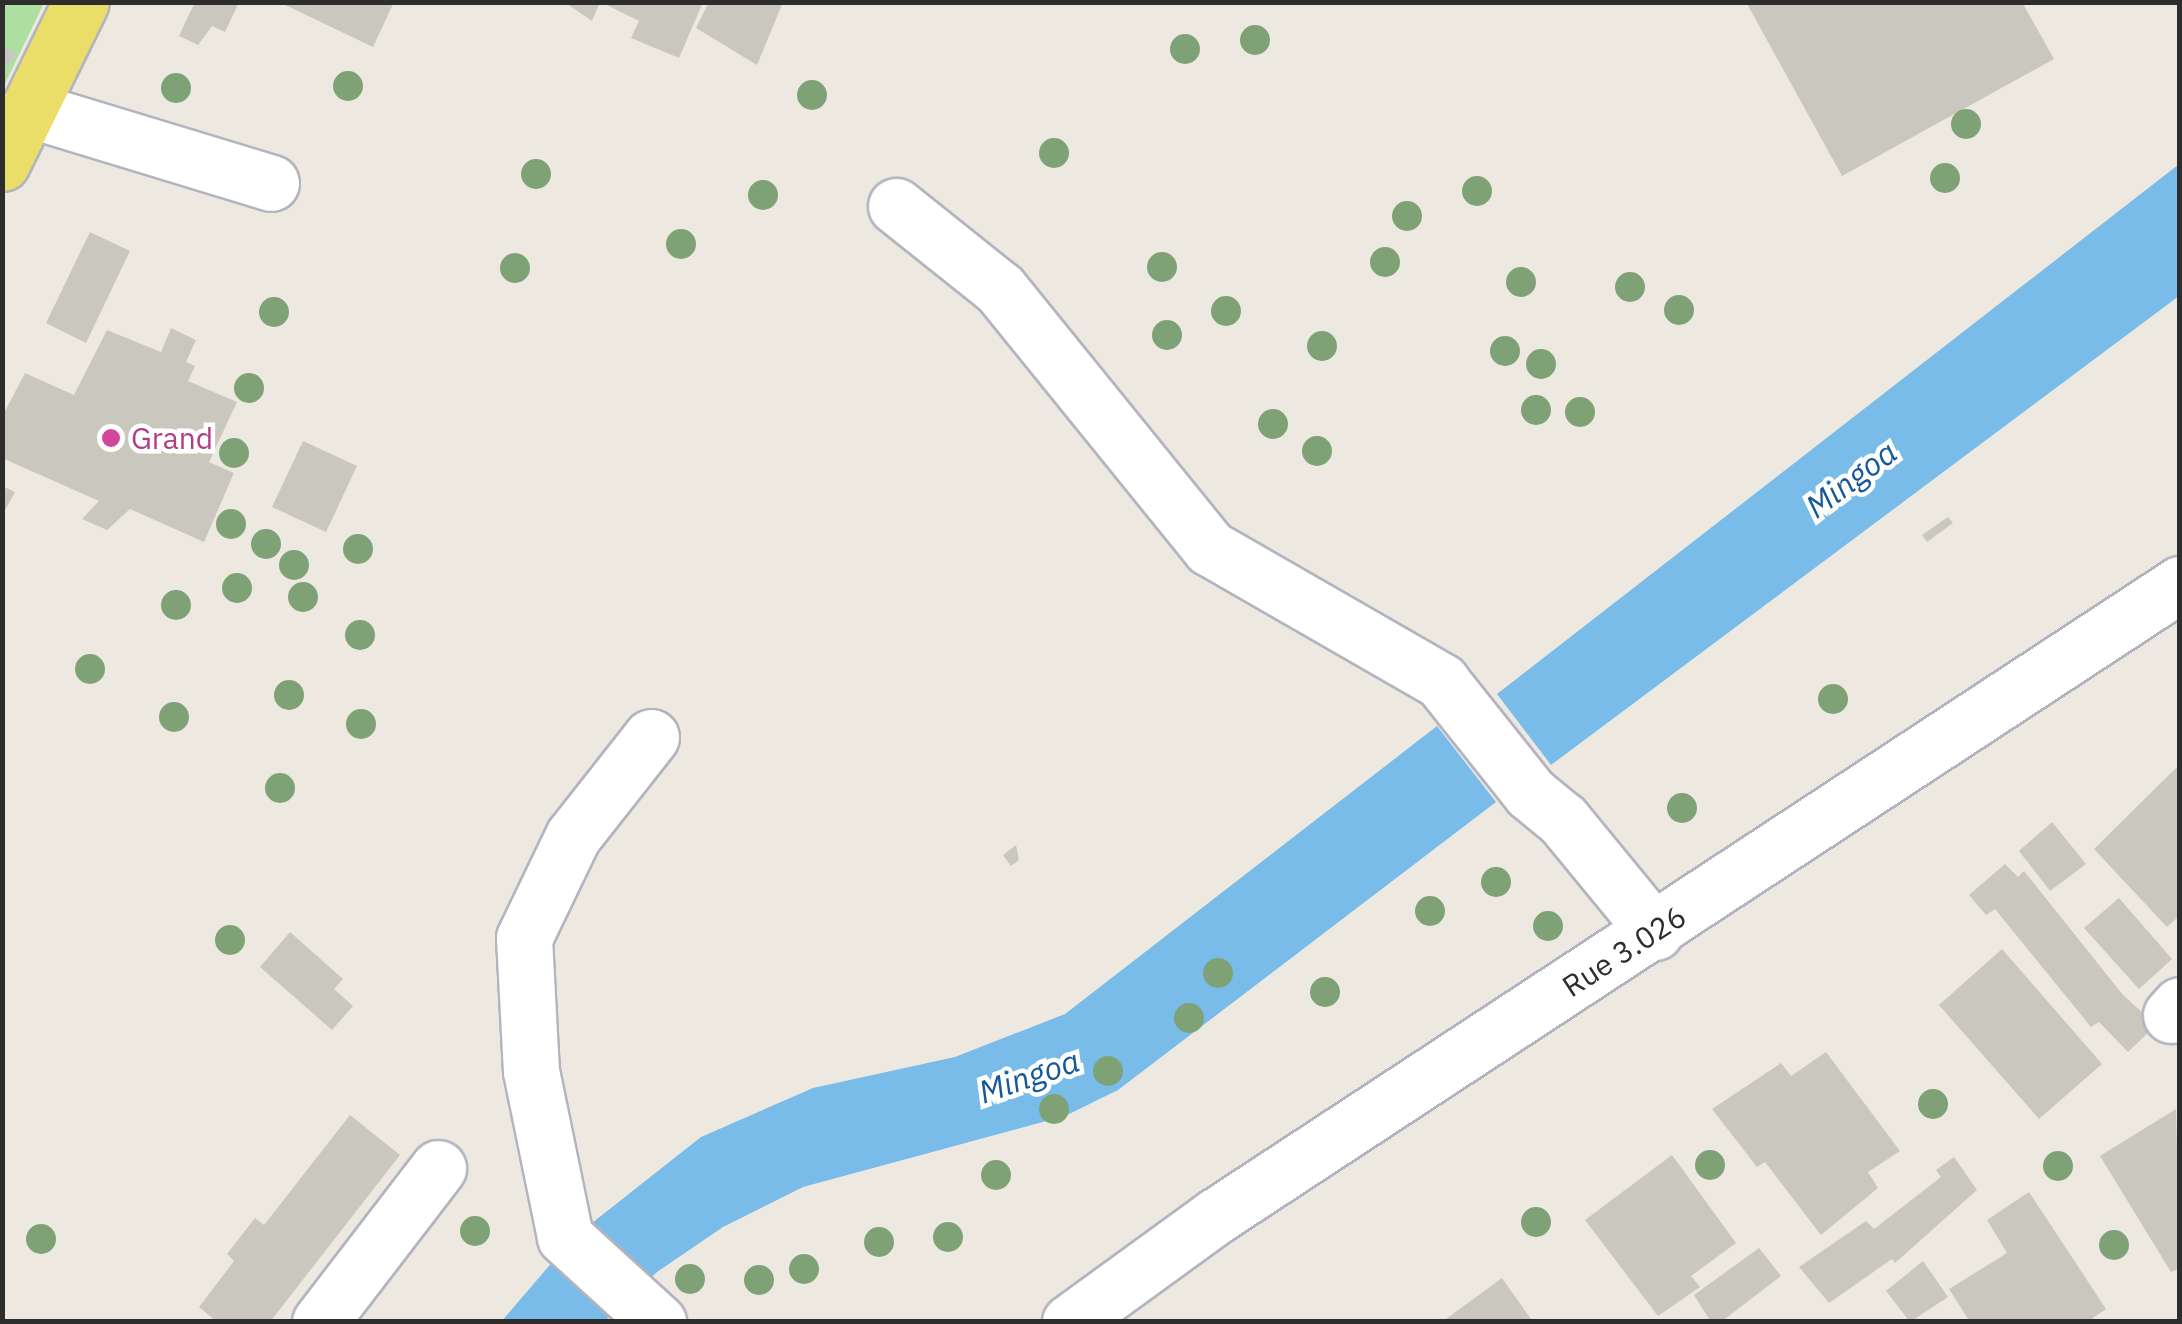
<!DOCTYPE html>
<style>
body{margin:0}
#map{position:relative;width:2182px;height:1324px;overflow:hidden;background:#ede9e0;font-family:"IBM Plex Sans",sans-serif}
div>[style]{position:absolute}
.green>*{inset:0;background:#ade0a0}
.water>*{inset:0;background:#79bce9}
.building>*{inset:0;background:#c9c7be}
.roads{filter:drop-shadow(2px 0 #b3b4bf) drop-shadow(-2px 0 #b3b4bf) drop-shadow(0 2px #b3b4bf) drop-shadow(0 -2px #b3b4bf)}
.minor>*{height:55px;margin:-27.5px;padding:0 27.5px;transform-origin:27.5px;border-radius:27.5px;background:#fff}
.major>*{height:55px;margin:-27.5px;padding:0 27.5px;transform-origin:27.5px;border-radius:27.5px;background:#eade68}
.trees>*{width:30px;height:30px;margin:-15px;border-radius:50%;background:#7ea276}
.dots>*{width:28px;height:28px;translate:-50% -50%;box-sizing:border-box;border:5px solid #fff;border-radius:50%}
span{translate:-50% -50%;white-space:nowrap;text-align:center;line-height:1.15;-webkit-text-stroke:9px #fff;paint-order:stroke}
.hotel-label{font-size:30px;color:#b23c85}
.left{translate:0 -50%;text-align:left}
.street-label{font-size:30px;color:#2d2d2d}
.water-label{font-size:32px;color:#155998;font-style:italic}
.frame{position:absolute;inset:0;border:5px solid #2d2d2d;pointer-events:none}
</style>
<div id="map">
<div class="green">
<div style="clip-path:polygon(3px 3px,44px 3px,3px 88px)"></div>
</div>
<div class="water">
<div style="clip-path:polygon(2178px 165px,2179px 296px,1551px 765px,1497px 694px)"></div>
<div style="clip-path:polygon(1437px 726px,1496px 802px,1118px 1090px,1065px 1116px,803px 1187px,723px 1227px,657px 1272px,605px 1321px,501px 1322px,573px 1238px,701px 1137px,813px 1088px,955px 1057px,1065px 1014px)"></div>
</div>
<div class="building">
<div style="clip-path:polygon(195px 2px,239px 2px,225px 32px,212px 26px,198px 45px,179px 36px)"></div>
<div style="clip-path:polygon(279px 2px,394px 2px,373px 47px)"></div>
<div style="clip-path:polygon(564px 2px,600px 2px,592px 21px)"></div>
<div style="clip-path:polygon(601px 2px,703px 2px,679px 58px,631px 38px,639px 21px)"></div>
<div style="clip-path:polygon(709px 2px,783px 2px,757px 65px,696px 28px)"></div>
<div style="clip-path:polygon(1746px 2px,2022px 2px,2054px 59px,1842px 176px)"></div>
<div style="clip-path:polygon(2px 45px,16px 52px,9px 66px,2px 63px)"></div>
<div style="clip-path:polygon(90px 232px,130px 251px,86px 343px,46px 323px)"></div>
<div style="clip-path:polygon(171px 328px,196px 340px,186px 362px,195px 366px,188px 381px,237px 402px,209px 462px,234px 473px,204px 542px,130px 509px,107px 530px,82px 519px,99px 501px,2px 458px,2px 417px,25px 373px,74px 395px,107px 330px,161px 352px)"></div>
<div style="clip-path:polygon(303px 441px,357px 466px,326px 532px,272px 507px)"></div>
<div style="clip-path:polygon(2px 486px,15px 492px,2px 516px)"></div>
<div style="clip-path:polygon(1948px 517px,1953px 523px,1927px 542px,1922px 535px)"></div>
<div style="clip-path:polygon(2177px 767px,2180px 915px,2167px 927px,2094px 849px)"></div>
<div style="clip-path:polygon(2052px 822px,2086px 864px,2050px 891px,2019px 851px)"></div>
<div style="clip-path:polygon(1016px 845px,1019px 860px,1011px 866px,1003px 855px)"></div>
<div style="clip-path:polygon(2005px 864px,2018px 877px,2024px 871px,2123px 995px,2156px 1025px,2128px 1052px,2099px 1022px,2091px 1027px,1995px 909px,1986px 915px,1969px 895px)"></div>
<div style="clip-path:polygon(2119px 898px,2172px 959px,2139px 989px,2084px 928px)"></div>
<div style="clip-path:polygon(290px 932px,343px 979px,334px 989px,353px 1006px,332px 1030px,260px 967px)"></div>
<div style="clip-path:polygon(2002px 949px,2102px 1064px,2039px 1119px,1939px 1005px)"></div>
<div style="clip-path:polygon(1826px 1052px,1900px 1151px,1868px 1172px,1878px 1188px,1821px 1235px,1765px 1162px,1757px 1167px,1712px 1109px,1781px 1063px,1791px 1076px)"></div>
<div style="clip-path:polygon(2176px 1109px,2180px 1268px,2171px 1272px,2100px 1156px)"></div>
<div style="clip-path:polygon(350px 1115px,400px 1155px,270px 1322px,217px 1322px,199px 1307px,234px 1261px,227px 1254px,255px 1218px,264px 1225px)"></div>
<div style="clip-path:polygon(1672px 1155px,1736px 1243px,1691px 1276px,1700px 1287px,1658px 1316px,1585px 1220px)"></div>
<div style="clip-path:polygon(1954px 1157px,1977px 1190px,1895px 1263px,1892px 1259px,1829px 1303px,1799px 1267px,1866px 1221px,1874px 1229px,1941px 1177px,1936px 1170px)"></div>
<div style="clip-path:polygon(2029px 1192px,2106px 1309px,2087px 1322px,1970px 1322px,1949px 1289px,2007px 1253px,1987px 1220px)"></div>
<div style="clip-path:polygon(1759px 1248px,1781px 1276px,1721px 1322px,1711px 1322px,1694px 1295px)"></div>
<div style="clip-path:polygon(1923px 1261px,1948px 1297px,1910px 1322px,1886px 1291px)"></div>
<div style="clip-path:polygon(1502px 1278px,1533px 1322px,1442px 1322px)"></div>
</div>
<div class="roads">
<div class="minor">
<div style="left:28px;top:109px;width:254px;rotate:16.9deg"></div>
<div style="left:896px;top:206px;width:133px;rotate:38.6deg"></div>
<div style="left:1000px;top:289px;width:333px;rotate:51deg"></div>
<div style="left:1210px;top:548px;width:267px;rotate:29.9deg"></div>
<div style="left:1441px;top:681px;width:143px;rotate:51.5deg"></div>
<div style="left:1530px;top:793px;width:43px;rotate:39.3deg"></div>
<div style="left:1563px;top:820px;width:145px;rotate:50.6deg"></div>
<div style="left:651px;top:737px;width:126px;rotate:128.2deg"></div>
<div style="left:573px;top:836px;width:113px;rotate:115.7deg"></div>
<div style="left:524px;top:938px;width:133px;rotate:87deg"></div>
<div style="left:531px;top:1071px;width:169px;rotate:78.4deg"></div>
<div style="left:565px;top:1237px;width:126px;rotate:42.4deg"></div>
<div style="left:2171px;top:1015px;width:13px;rotate:-48deg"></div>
<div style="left:320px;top:1322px;width:194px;rotate:-52.5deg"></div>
<div style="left:1070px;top:1322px;width:180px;rotate:-36deg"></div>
<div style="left:1216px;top:1216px;width:1153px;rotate:-33.25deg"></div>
</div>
<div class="major">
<div style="left:2px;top:163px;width:179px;rotate:-63.9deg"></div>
</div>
</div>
<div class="trees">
<div style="left:1255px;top:40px"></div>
<div style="left:1185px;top:49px"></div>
<div style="left:348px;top:86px"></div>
<div style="left:176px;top:88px"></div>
<div style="left:812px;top:95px"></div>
<div style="left:1966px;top:124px"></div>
<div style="left:1054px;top:153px"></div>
<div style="left:536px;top:174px"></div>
<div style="left:1945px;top:178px"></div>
<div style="left:1477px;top:191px"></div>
<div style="left:763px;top:195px"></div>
<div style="left:1407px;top:216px"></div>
<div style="left:681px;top:244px"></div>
<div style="left:1385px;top:262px"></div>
<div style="left:1162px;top:267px"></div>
<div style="left:515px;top:268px"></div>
<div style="left:1521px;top:282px"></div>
<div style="left:1630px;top:287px"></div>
<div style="left:1679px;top:310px"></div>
<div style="left:1226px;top:311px"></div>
<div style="left:274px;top:312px"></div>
<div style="left:1167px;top:335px"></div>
<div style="left:1322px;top:346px"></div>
<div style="left:1505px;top:351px"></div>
<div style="left:1541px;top:364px"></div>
<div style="left:249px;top:388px"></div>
<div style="left:1536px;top:410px"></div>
<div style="left:1580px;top:412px"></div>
<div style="left:1273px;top:424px"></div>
<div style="left:1317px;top:451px"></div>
<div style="left:234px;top:453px"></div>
<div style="left:231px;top:524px"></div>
<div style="left:266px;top:544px"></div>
<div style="left:358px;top:549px"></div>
<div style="left:294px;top:565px"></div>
<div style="left:237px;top:588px"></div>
<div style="left:303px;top:597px"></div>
<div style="left:176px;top:605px"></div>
<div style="left:360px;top:635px"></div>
<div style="left:90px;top:669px"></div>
<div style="left:289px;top:695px"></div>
<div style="left:1833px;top:699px"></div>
<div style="left:174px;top:717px"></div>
<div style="left:361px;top:724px"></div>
<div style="left:280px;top:788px"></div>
<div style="left:1682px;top:808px"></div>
<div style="left:1496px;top:882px"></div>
<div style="left:1430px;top:911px"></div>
<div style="left:1548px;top:926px"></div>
<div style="left:230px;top:940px"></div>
<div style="left:1218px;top:973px"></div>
<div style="left:1325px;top:992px"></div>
<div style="left:1189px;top:1018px"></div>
<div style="left:1108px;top:1071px"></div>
<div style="left:1933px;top:1104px"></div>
<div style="left:1054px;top:1109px"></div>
<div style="left:1710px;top:1165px"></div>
<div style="left:2058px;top:1166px"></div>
<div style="left:996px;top:1175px"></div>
<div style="left:1536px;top:1222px"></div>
<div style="left:475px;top:1231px"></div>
<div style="left:948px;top:1237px"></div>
<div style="left:41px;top:1239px"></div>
<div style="left:879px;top:1242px"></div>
<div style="left:2114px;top:1245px"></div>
<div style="left:804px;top:1269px"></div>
<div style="left:690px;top:1279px"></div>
<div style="left:759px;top:1280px"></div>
</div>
<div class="dots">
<div style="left:111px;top:438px;background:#d1479c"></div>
</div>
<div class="hotel-label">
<span class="left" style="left:131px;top:438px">Grand</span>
</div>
<div class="street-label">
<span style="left:1624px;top:951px;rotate:-33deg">Rue 3.026</span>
</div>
<div class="water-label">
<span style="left:1851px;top:479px;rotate:-37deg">Mingoa</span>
<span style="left:1029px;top:1076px;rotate:-19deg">Mingoa</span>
</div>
<div class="frame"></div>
</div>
